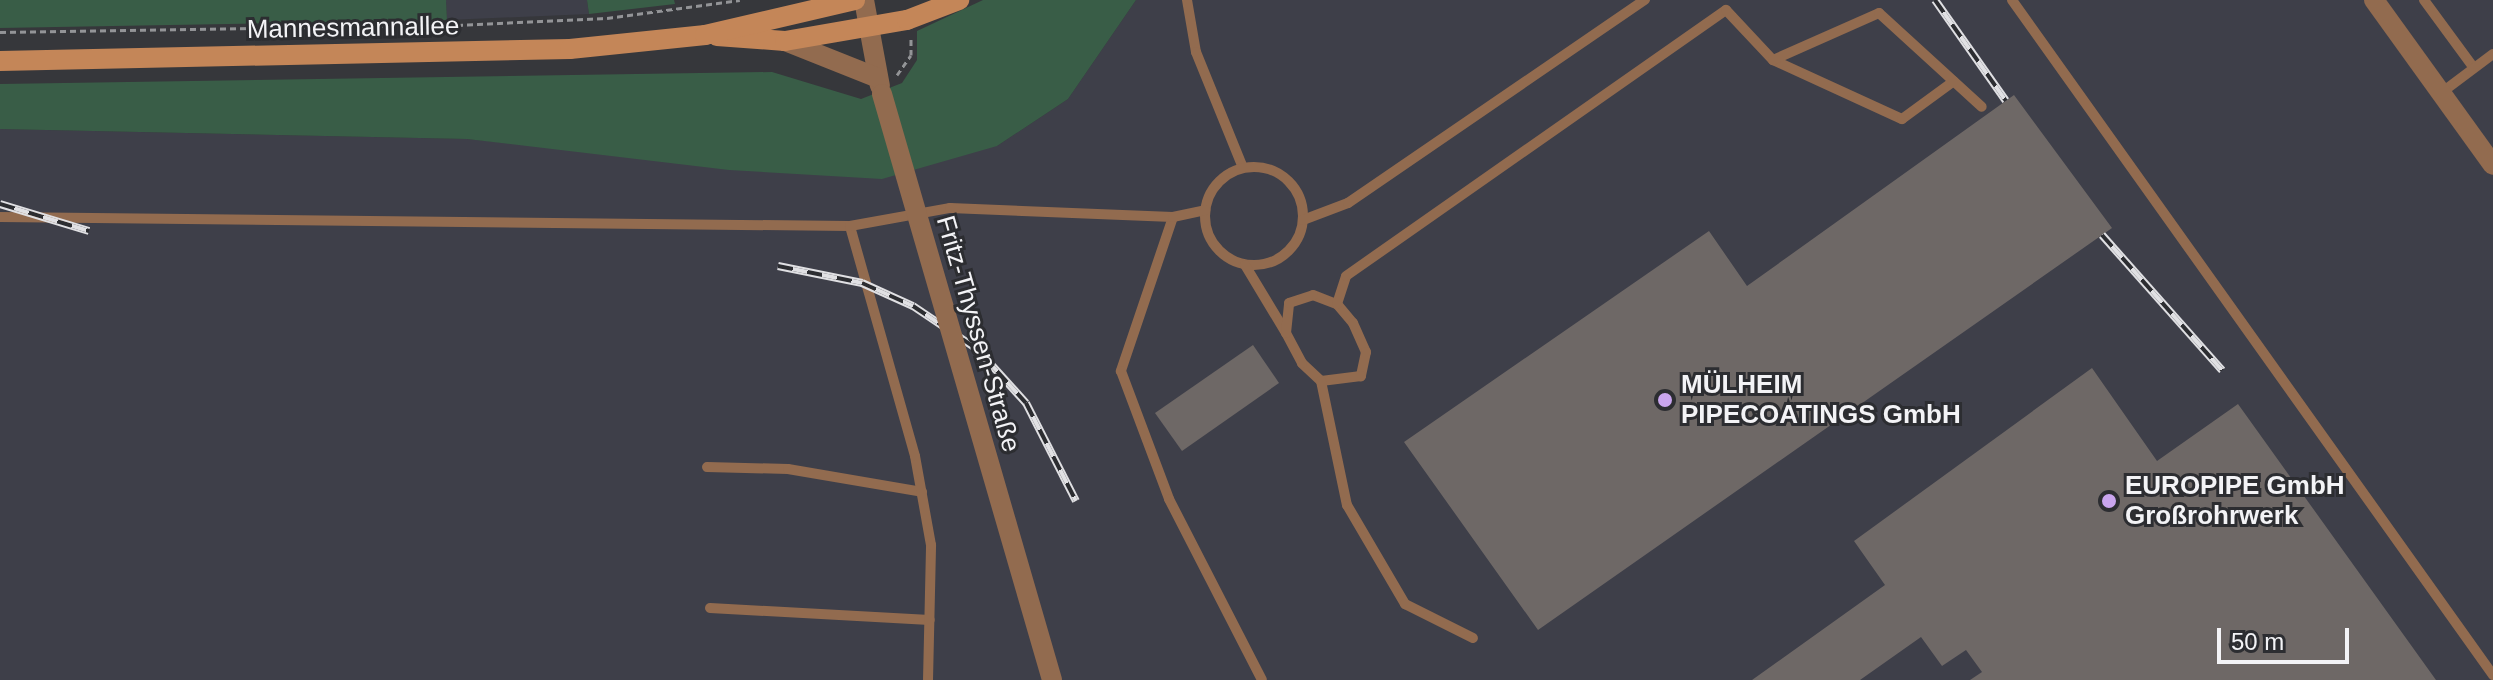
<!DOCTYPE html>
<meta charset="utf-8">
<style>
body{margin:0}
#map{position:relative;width:2493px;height:680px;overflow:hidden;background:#36373b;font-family:Helvetica,sans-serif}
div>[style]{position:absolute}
.built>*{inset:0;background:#3e3f49}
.green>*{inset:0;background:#395d47}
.building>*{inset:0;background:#6e6866}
.path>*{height:3px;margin-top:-1.5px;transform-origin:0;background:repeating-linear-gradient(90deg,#939497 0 6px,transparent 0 10px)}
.service>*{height:10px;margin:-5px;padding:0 5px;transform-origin:5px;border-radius:5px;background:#926b4f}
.service>.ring{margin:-5px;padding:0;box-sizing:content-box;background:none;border:10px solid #926b4f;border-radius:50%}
.minor>*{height:20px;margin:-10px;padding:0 10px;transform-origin:10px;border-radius:10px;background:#926b4f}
.tertiary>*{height:20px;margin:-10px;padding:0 10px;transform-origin:10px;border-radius:10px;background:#926b4f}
.secondary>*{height:20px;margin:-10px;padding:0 10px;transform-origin:10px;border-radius:10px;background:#c48658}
.rail>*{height:8px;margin-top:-4px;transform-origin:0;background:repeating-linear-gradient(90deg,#2c2d31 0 15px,#e0e0e3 0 30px);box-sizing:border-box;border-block:2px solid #e0e0e3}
.tertiary-bridge>*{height:20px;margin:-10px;padding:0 10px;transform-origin:10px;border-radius:10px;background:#926b4f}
.dots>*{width:22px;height:22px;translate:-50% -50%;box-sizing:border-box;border:4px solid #2c2d31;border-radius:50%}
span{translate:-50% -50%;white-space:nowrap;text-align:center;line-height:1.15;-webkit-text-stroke:6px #2c2d31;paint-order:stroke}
.street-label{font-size:26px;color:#f3f3f6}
.poi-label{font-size:26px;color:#f3f3f6;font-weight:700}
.left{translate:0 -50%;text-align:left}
.scale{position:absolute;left:2217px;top:628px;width:132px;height:36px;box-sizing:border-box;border:4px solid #f3f3f6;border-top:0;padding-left:10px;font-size:24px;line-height:28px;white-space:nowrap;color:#f3f3f6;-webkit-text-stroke:6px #2c2d31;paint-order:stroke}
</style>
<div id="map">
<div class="built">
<div style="clip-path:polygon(226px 0,587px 0,589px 14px,447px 20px,446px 1px)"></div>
<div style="clip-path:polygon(1136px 0,2493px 0,2493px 680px,0 680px,0 129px,467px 139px,580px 150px,997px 146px,1068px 99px)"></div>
</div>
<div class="green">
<div style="clip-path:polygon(0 0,446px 0,447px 20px,0 28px)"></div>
<div style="clip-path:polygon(587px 0,674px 0,675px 4px,589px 14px)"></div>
<div style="clip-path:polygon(983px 0,1136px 0,1068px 99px,997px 146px,882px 179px,729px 170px,467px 139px,0 129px,0 84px,772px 72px,861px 99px,902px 83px,917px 60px,917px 31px)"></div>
</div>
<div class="building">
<div style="clip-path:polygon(2014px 95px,2112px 228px,1538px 630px,1404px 442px,1709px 231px,1747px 286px)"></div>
<div style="clip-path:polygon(1253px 345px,1279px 383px,1182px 451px,1155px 413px)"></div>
<div style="clip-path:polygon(2092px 368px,2157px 461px,2238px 404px,2436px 680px,1970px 680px,1982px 672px,1966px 650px,1942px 666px,1921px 637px,1860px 680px,1752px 680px,1885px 585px,1854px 541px)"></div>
</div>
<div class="path">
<div style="left:0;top:32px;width:457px;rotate:-0.9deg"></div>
<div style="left:457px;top:25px;width:150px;rotate:-2.7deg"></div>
<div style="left:607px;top:18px;width:134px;rotate:-7.7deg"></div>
<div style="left:897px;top:75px;width:24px;rotate:-55deg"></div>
<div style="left:911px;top:55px;width:19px;rotate:-90deg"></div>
</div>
<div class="service">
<div style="left:1187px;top:0;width:53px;rotate:80.2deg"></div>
<div style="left:1196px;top:52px;width:125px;rotate:67.9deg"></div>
<div style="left:2012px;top:0;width:829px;rotate:54.53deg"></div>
<div style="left:2424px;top:0;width:84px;rotate:53.7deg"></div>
<div style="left:1773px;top:60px;width:142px;rotate:24.6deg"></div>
<div style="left:1902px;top:119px;width:64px;rotate:-36.2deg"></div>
<div style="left:2441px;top:93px;width:65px;rotate:-36.9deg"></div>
<div class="ring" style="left:1205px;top:167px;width:88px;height:88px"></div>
<div style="left:0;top:217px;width:850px;rotate:0.61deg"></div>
<div style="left:1173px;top:217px;width:163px;rotate:108.7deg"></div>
<div style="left:1121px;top:371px;width:137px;rotate:69.4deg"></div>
<div style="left:1169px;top:499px;width:203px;rotate:62.8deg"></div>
<div style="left:1303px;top:220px;width:48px;rotate:-20.7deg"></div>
<div style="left:1348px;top:203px;width:360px;rotate:-34.4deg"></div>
<div style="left:1245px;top:265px;width:79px;rotate:58.9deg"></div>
<div style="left:1313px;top:295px;width:26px;rotate:21deg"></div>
<div style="left:1337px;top:304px;width:25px;rotate:50deg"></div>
<div style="left:1353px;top:323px;width:32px;rotate:66deg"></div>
<div style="left:1366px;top:352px;width:25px;rotate:102deg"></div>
<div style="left:1361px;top:376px;width:40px;rotate:172.9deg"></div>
<div style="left:1321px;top:381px;width:26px;rotate:-137deg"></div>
<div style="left:1302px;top:363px;width:34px;rotate:-118deg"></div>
<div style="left:1286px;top:333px;width:30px;rotate:-84deg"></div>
<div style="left:1289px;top:303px;width:25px;rotate:-18deg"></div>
<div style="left:1337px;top:304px;width:29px;rotate:-72deg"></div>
<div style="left:1346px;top:276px;width:464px;rotate:-35deg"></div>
<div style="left:1726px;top:10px;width:69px;rotate:46.8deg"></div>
<div style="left:1773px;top:60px;width:116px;rotate:-23.9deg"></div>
<div style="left:1879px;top:13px;width:139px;rotate:42.4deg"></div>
<div style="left:1321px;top:381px;width:127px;rotate:78.2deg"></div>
<div style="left:1347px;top:505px;width:115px;rotate:59.6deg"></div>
<div style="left:1405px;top:604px;width:76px;rotate:26.6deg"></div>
<div style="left:707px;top:467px;width:81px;rotate:1.4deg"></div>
<div style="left:788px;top:469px;width:136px;rotate:9.7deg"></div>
<div style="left:710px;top:608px;width:220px;rotate:3.1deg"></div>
<div style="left:928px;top:680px;width:135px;rotate:-88.7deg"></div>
<div style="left:931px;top:545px;width:90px;rotate:-100.2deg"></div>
<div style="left:915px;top:456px;width:239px;rotate:-105.8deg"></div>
<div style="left:850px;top:226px;width:102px;rotate:-10.2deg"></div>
<div style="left:950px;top:208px;width:223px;rotate:2.3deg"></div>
<div style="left:1173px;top:217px;width:33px;rotate:-12deg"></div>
</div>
<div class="minor">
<div style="left:2374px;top:0;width:203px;rotate:54.2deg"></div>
</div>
<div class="tertiary">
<div style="left:864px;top:0;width:87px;rotate:79.5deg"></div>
<div style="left:785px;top:41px;width:100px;rotate:21.7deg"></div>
</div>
<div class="secondary">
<div style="left:717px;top:36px;width:68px;rotate:4.2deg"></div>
<div style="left:785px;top:41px;width:124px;rotate:-9.8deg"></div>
<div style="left:907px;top:20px;width:56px;rotate:-21deg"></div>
<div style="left:0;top:61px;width:570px;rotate:-1.21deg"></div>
<div style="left:570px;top:49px;width:136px;rotate:-5.9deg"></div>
<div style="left:705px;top:35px;width:154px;rotate:-13.1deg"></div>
</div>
<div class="rail">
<div style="left:1935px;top:0;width:123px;rotate:54.9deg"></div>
<div style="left:0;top:204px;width:93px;rotate:16.9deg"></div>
<div style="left:2102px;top:235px;width:181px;rotate:48.4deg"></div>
<div style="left:778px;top:266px;width:86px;rotate:11.4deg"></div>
<div style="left:862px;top:283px;width:56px;rotate:24.3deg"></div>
<div style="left:913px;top:306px;width:77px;rotate:33.9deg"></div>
<div style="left:977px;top:349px;width:73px;rotate:47.8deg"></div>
<div style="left:1026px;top:403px;width:110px;rotate:63deg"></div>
</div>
<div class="tertiary-bridge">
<div style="left:882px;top:94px;width:610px;rotate:73.82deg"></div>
</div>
<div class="dots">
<div style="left:1665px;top:400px;background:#c9a5ee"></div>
<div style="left:2109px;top:501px;background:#c9a5ee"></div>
</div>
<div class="street-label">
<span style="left:353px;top:28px;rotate:-1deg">Mannesmannallee</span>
<span style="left:978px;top:334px;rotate:74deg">Fritz-Thyssen-Straße</span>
</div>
<div class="poi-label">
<span class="left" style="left:1681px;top:400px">MÜLHEIM<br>PIPECOATINGS GmbH</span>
<span class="left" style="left:2125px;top:501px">EUROPIPE GmbH<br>Großrohrwerk</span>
</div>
<div class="scale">50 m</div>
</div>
